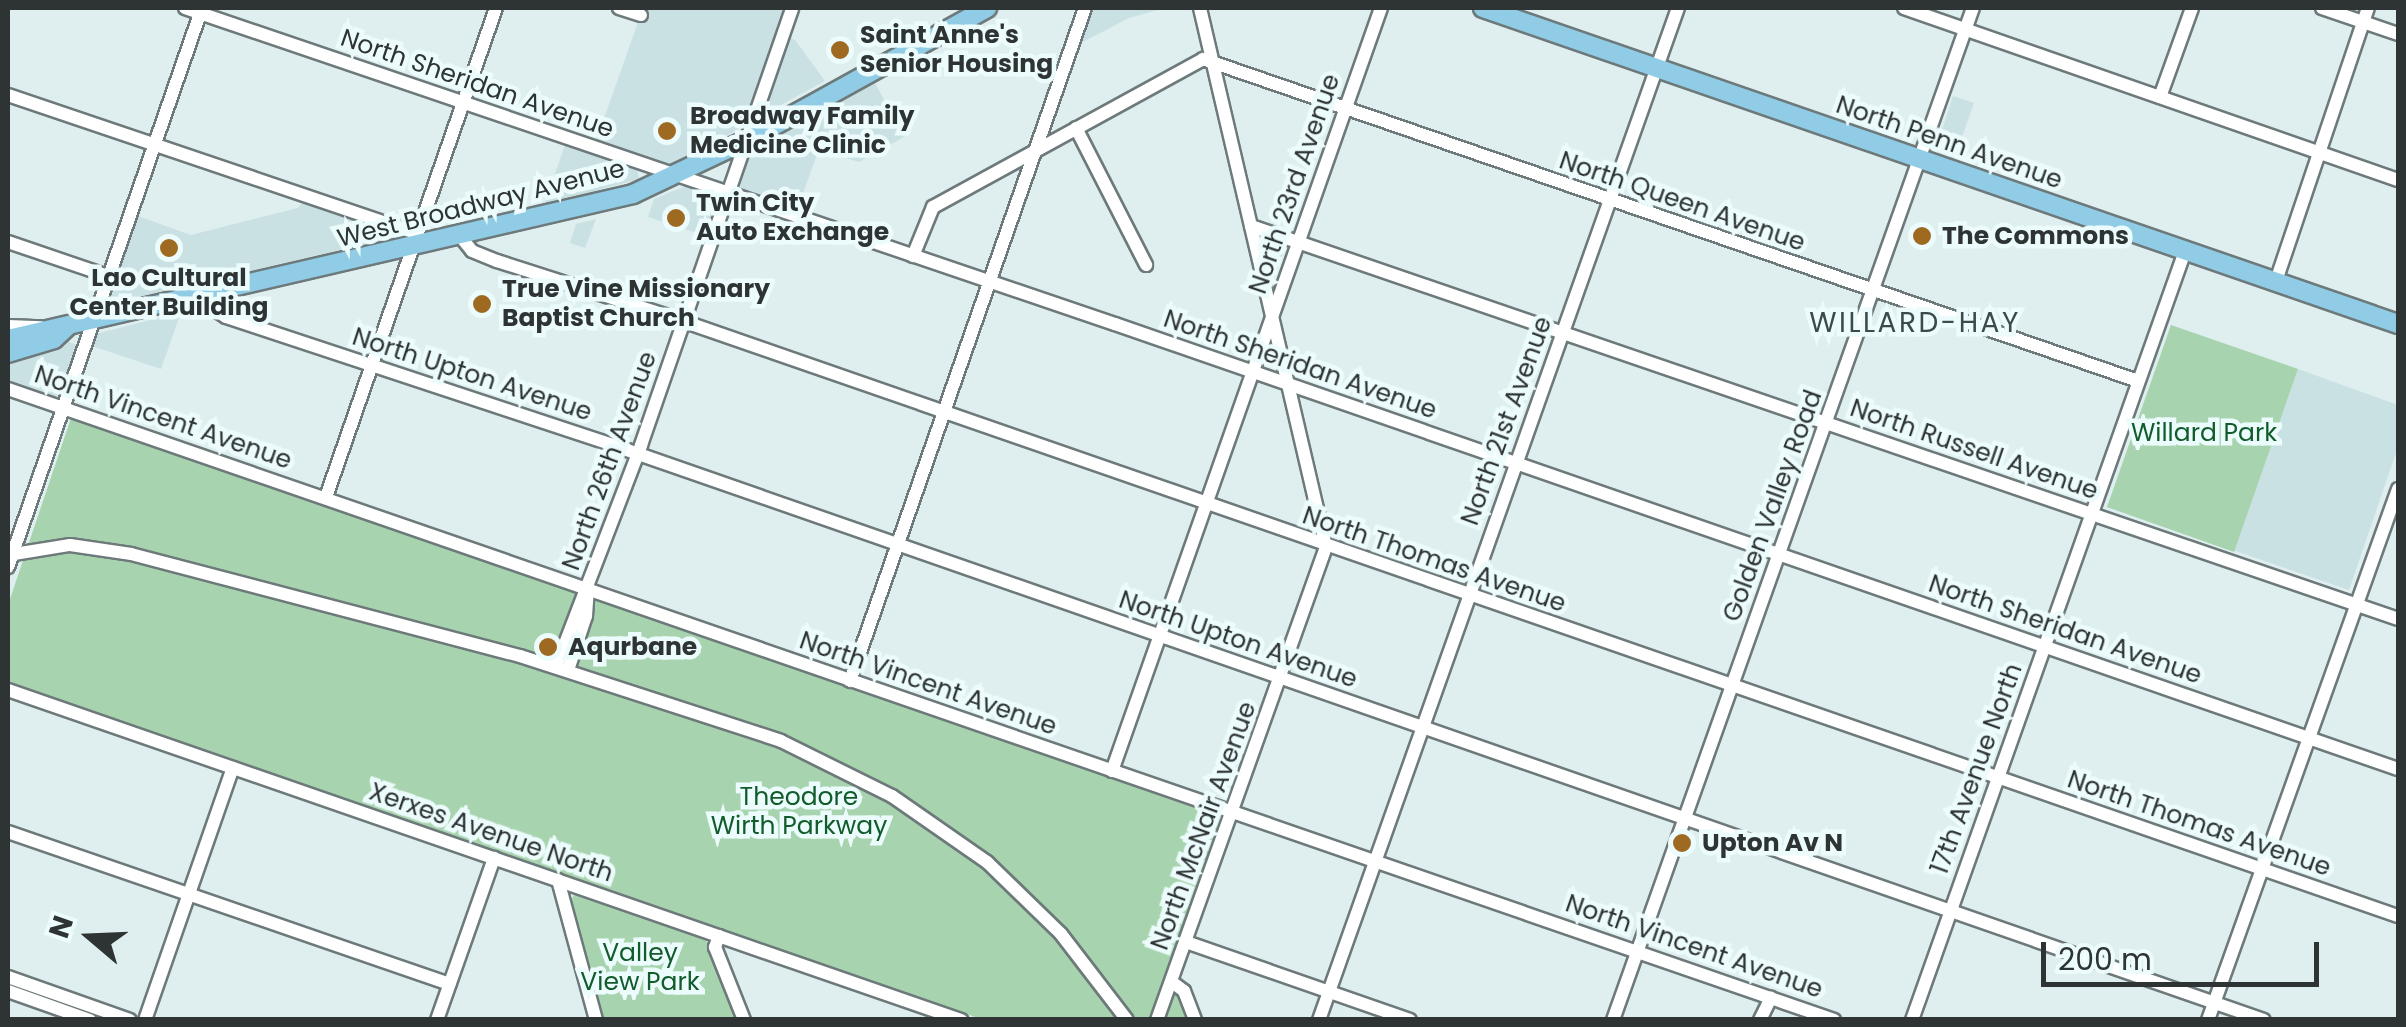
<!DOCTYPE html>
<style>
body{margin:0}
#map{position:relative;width:2406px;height:1027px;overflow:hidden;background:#dfeeef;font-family:Poppins,sans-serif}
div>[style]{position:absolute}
.built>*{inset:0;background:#cae1e3}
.green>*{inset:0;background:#a7d4ae}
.roads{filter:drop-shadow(2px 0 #6d797a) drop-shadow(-2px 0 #6d797a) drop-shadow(0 2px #6d797a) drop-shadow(0 -2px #6d797a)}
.minor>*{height:12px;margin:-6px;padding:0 6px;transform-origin:6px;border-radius:6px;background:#fff}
.major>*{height:18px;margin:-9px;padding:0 9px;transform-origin:9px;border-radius:9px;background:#90cce5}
.dots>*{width:28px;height:28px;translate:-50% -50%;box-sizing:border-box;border:5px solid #ecfbfc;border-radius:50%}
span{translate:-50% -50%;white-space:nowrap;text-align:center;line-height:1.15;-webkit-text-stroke:9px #ecfbfc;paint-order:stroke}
.poi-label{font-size:25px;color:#2e3334;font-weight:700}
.left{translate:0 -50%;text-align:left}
.street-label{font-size:25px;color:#2e3334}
.park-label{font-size:25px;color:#115c2a}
.neighbourhood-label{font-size:28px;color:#3d494a;letter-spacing:2.5px}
.frame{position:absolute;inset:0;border:10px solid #2e3334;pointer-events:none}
.north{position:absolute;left:40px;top:887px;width:100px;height:100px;-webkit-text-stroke:8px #ecfbfc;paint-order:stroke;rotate:289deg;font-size:28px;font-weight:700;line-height:40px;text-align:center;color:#2e3334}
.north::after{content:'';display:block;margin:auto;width:35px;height:45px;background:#2e3334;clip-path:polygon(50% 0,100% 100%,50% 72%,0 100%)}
.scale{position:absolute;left:2041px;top:942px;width:278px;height:45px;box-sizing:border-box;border:5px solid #2e3334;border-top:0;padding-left:12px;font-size:30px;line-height:35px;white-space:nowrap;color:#2e3334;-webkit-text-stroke:8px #ecfbfc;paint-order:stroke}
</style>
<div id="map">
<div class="built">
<div style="clip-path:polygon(635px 8px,784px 8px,744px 126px,672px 166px,596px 141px,642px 11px)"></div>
<div style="clip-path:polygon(1091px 8px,1165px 8px,1129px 18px,1077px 45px)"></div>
<div style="clip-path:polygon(786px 37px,795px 40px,825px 81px,764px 114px)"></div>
<div style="clip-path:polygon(875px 83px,904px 137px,859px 162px,819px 149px,797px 210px,737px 192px,734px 183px,746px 154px)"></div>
<div style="clip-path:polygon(1953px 96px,1974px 103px,1952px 165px,1939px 157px,1936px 149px)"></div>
<div style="clip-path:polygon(565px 145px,637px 167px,639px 179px,544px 205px)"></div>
<div style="clip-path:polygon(688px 185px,719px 197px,706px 236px,648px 217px,654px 199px)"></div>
<div style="clip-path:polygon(303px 202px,389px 231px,391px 238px,116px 302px,109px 298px,135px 215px,191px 235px,298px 208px)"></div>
<div style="clip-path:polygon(596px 219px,585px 248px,570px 243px,576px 224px)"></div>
<div style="clip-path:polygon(181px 312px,161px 369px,92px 346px,96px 334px)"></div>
<div style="clip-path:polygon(67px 341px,77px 345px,60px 395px,53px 397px,8px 381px,8px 359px)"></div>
<div style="clip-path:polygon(2298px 369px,2398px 405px,2398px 447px,2349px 590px,2107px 507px,2276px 431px)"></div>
</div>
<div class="green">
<div style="clip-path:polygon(1264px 242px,1284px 249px,1273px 283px)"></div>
<div style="clip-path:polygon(2171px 325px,2298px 369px,2234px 552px,2107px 507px)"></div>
<div style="clip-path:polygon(71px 418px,1221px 815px,1223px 821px,1157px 1009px,1150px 1019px,981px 1019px,8px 682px,8px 605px)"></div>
<div style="clip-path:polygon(574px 895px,705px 938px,738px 1019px,602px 1019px,570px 902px)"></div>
<div style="clip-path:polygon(1178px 994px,1190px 1019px,1163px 1020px,1172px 995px)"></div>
</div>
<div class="roads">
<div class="minor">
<div style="left:185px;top:8px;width:982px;rotate:18.77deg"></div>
<div style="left:1115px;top:324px;width:1358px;rotate:19.13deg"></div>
<div style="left:619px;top:8px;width:23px;rotate:18deg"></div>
<div style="left:1904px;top:8px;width:523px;rotate:19.2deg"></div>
<div style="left:2322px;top:8px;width:80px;rotate:18.9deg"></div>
<div style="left:8px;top:95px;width:433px;rotate:18.7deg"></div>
<div style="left:2160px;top:97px;width:95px;rotate:-70.2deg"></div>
<div style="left:1076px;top:128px;width:154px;rotate:62.9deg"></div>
<div style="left:1251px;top:226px;width:1212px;rotate:18.91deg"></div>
<div style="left:460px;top:236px;width:19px;rotate:51deg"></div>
<div style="left:472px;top:251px;width:27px;rotate:22deg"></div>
<div style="left:497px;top:261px;width:183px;rotate:17.8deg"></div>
<div style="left:671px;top:317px;width:1828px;rotate:19.13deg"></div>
<div style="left:8px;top:242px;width:106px;rotate:18.8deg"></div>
<div style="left:913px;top:256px;width:53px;rotate:-67.8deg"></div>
<div style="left:933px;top:207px;width:308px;rotate:-28.7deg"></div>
<div style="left:1203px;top:59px;width:989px;rotate:19deg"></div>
<div style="left:2276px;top:281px;width:288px;rotate:-71.4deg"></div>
<div style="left:210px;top:293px;width:18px;rotate:74deg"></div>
<div style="left:215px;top:310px;width:13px;rotate:32deg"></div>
<div style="left:226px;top:317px;width:422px;rotate:18.3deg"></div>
<div style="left:627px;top:450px;width:1733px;rotate:19.2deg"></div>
<div style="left:8px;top:326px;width:33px;rotate:2deg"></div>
<div style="left:8px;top:389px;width:1932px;rotate:19.06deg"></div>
<div style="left:326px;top:497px;width:518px;rotate:-70.83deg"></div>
<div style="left:8px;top:555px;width:63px;rotate:-9.2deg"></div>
<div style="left:70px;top:545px;width:62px;rotate:8.4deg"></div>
<div style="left:131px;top:554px;width:402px;rotate:14.7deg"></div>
<div style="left:520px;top:656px;width:274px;rotate:18deg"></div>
<div style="left:781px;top:741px;width:124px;rotate:26.4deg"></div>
<div style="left:892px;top:796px;width:116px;rotate:34.8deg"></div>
<div style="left:987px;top:862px;width:103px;rotate:44.2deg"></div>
<div style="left:1061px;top:934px;width:108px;rotate:52.5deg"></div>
<div style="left:8px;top:567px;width:592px;rotate:-70.86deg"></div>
<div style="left:556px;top:667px;width:238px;rotate:-69deg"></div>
<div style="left:641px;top:445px;width:462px;rotate:-70.9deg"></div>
<div style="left:568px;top:670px;width:57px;rotate:-71.6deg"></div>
<div style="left:586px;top:616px;width:26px;rotate:-86deg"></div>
<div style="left:850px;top:681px;width:713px;rotate:-70.75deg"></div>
<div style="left:8px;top:690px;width:1009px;rotate:19.1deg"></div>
<div style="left:1112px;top:771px;width:809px;rotate:-70.58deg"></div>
<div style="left:8px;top:832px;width:467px;rotate:19deg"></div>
<div style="left:558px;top:880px;width:145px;rotate:74.8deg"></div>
<div style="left:719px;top:936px;width:12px;rotate:110deg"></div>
<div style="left:715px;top:947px;width:79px;rotate:68.3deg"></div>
<div style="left:1186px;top:942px;width:237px;rotate:19.2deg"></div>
<div style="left:8px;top:977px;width:129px;rotate:19.4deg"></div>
<div style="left:1172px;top:982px;width:15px;rotate:37deg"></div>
<div style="left:1184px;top:991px;width:31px;rotate:69deg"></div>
<div style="left:8px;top:991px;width:87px;rotate:19.5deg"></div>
<div style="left:145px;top:1020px;width:267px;rotate:-70.8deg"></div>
<div style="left:437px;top:1020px;width:172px;rotate:-70.6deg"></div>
<div style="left:1157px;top:1020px;width:502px;rotate:-70.34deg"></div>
<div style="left:1326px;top:547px;width:554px;rotate:-103.16deg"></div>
<div style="left:1319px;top:1020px;width:1074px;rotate:-70.47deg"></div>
<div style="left:1613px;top:1020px;width:1074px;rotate:-70.42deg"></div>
<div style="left:1760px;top:1020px;width:25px;rotate:-64deg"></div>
<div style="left:1912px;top:1020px;width:816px;rotate:-70.45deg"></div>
<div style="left:2208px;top:1020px;width:564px;rotate:-70.31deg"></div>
</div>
<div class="major">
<div style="left:1483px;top:8px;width:968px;rotate:19.05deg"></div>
<div style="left:8px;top:339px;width:642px;rotate:-13.06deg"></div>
<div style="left:633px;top:194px;width:137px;rotate:-25.4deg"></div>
<div style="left:757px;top:135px;width:263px;rotate:-28.9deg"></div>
<div style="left:8px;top:353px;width:48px;rotate:-16.9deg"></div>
<div style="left:54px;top:339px;width:19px;rotate:-43deg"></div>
</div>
</div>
<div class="dots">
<div style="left:840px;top:50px;background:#9e6a21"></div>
<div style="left:667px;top:131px;background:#9e6a21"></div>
<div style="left:676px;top:218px;background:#9e6a21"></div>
<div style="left:1922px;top:236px;background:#9e6a21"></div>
<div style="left:169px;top:248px;background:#9e6a21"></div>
<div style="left:482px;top:304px;background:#9e6a21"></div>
<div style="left:548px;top:647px;background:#9e6a21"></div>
<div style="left:1682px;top:843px;background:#9e6a21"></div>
</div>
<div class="poi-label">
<span class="left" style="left:860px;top:50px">Saint Anne's<br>Senior Housing</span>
<span class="left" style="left:690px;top:131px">Broadway Family<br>Medicine Clinic</span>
<span class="left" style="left:696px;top:218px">Twin City<br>Auto Exchange</span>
<span class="left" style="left:1942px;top:236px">The Commons</span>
<span style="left:169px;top:293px">Lao Cultural<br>Center Building</span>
<span class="left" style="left:502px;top:304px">True Vine Missionary<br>Baptist Church</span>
<span class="left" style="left:568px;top:647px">Aqurbane</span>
<span class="left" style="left:1702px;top:843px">Upton Av N</span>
</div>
<div class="street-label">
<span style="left:477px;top:84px;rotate:19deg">North Sheridan Avenue</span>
<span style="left:1949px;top:143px;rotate:19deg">North Penn Avenue</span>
<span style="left:1295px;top:184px;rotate:-71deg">North 23rd Avenue</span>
<span style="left:1682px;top:202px;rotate:19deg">North Queen Avenue</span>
<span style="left:481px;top:204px;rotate:-14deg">West Broadway Avenue</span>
<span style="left:1300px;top:365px;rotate:19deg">North Sheridan Avenue</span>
<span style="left:472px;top:375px;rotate:18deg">North Upton Avenue</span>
<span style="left:163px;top:418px;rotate:19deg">North Vincent Avenue</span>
<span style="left:1507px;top:421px;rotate:-70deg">North 21st Avenue</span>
<span style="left:1974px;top:450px;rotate:19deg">North Russell Avenue</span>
<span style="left:610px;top:461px;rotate:-70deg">North 26th Avenue</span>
<span style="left:1773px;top:506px;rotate:-70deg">Golden Valley Road</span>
<span style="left:1434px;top:560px;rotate:19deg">North Thomas Avenue</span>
<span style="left:2065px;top:630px;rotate:19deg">North Sheridan Avenue</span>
<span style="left:1238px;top:640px;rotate:19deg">North Upton Avenue</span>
<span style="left:928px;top:684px;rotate:19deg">North Vincent Avenue</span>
<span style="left:1977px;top:769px;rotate:-70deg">17th Avenue North</span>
<span style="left:2199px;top:824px;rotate:19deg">North Thomas Avenue</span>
<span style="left:1204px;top:826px;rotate:-70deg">North McNair Avenue</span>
<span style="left:491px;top:833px;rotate:19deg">Xerxes Avenue North</span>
<span style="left:1694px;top:947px;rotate:19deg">North Vincent Avenue</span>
</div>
<div class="park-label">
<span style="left:2204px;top:433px">Willard Park</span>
<span style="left:799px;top:812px">Theodore<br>Wirth Parkway</span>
<span style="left:640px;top:968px">Valley<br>View Park</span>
</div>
<div class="neighbourhood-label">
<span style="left:1915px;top:323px">WILLARD-HAY</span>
</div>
<div class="frame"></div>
<div class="north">N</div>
<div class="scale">200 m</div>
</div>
